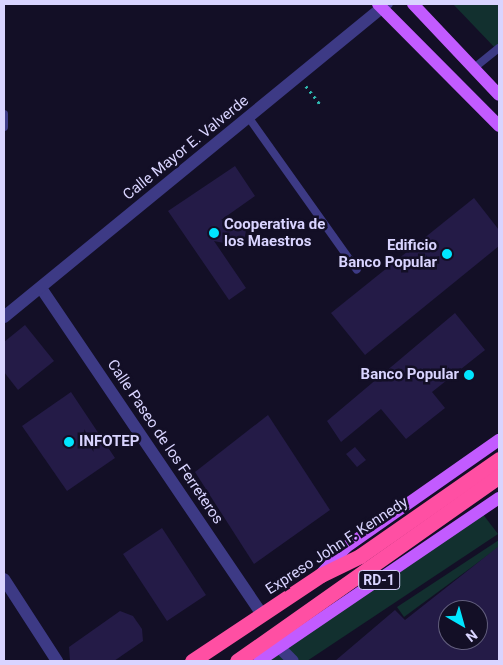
<!DOCTYPE html>
<style>
body{margin:0}
#map{position:relative;width:503px;height:665px;overflow:hidden;background:#130f26;font-family:Roboto,sans-serif}
div>[style]{position:absolute}
.green>*{inset:0;background:#12302f}
.building>*{inset:0;background:#241b47}
.path>*{height:2.5px;margin-top:-1.25px;transform-origin:0;background:repeating-linear-gradient(90deg,#2fb8b0 0 2.5px,transparent 0 6.5px)}
.lane>*{height:8px;margin:-4px;padding:0 4px;transform-origin:4px;border-radius:4px;background:#3d3a85}
.street>*{height:12px;margin:-6px;padding:0 6px;transform-origin:6px;border-radius:6px;background:#3d3a85}
.primary>*{height:12px;margin:-6px;padding:0 6px;transform-origin:6px;border-radius:6px;background:#c25bff}
.highway>*{height:15px;margin:-7.5px;padding:0 7.5px;transform-origin:7.5px;border-radius:7.5px;background:#ff4fa3}
.dots>*{width:14px;height:14px;translate:-50% -50%;box-sizing:border-box;border:2px solid #130f26;border-radius:50%}
span{translate:-50% -50%;white-space:nowrap;text-align:center;line-height:1.15;-webkit-text-stroke:5px #130f26;paint-order:stroke}
.shield-label span{padding:1px 4px;background:#130f26;border:1px solid;border-radius:4px;-webkit-text-stroke-width:0}
.shield-label{font-size:14px;color:#d9d4ff;font-weight:700}
.street-label{font-size:15px;color:#d9d4ff}
.poi-label{font-size:15px;color:#d9d4ff;font-weight:700}
.left{translate:0 -50%;text-align:left}
.right{translate:-100% -50%;text-align:right}
.frame{position:absolute;inset:0;border:5px solid #d9d4ff;pointer-events:none}
.north{position:absolute;left:438px;top:600px;width:50px;height:50px;box-sizing:border-box;background:#130f26;border:1px solid #625e7d;border-radius:50%;rotate:142deg;font-size:14px;font-weight:700;line-height:20px;text-align:center;color:#d9d4ff}
.north::after{content:'';display:block;margin:auto;width:18px;height:22px;background:#00e5ff;clip-path:polygon(50% 0,100% 100%,50% 72%,0 100%)}
</style>
<div id="map">
<div class="green">
<div style="clip-path:polygon(453px 4px,499px 4px,499px 53px,497px 50px)"></div>
<div style="clip-path:polygon(482px 513px,498px 534px,307px 661px,266px 661px)"></div>
<div style="clip-path:polygon(499px 540px,499px 547px,404px 617px,397px 607px)"></div>
</div>
<div class="building">
<div style="clip-path:polygon(235px 166px,255px 196px,221px 220px,247px 225px,243px 247px,214px 241px,246px 288px,229px 300px,168px 211px)"></div>
<div style="clip-path:polygon(474px 198px,499px 230px,499px 246px,365px 355px,331px 313px)"></div>
<div style="clip-path:polygon(455px 313px,485px 350px,432px 392px,445px 408px,406px 439px,381px 409px,341px 442px,327px 421px)"></div>
<div style="clip-path:polygon(25px 325px,54px 361px,18px 390px,4px 372px,4px 342px)"></div>
<div style="clip-path:polygon(71px 392px,115px 458px,67px 491px,22px 426px)"></div>
<div style="clip-path:polygon(268px 415px,330px 510px,254px 564px,195px 472px)"></div>
<div style="clip-path:polygon(355px 447px,366px 460px,357px 467px,346px 454px)"></div>
<div style="clip-path:polygon(162px 528px,206px 595px,167px 621px,123px 554px)"></div>
<div style="clip-path:polygon(evenodd,499px 546px,499px 661px,335px 661px,395px 610px,405px 620px,499px 546px,448px 610px,478px 610px,478px 640px,448px 640px,448px 610px)"></div>
<div style="clip-path:polygon(120px 611px,133px 616px,142px 629px,143px 641px,114px 661px,70px 661px,69px 647px)"></div>
</div>
<div class="path">
<div style="left:306px;top:86px;width:24px;rotate:52deg"></div>
</div>
<div class="lane">
<div style="left:474px;top:68px;width:32px;rotate:-39deg"></div>
<div style="left:4px;top:114px;width:13px;rotate:90deg"></div>
<div style="left:249px;top:118px;width:186px;rotate:54.6deg"></div>
</div>
<div class="street">
<div style="left:41px;top:288px;width:395px;rotate:55.9deg"></div>
<div style="left:4px;top:317px;width:495px;rotate:-39.3deg"></div>
<div style="left:4px;top:579px;width:98px;rotate:57.1deg"></div>
<div style="left:280px;top:648px;width:18px;rotate:45deg"></div>
</div>
<div class="primary">
<div style="left:378px;top:4px;width:172px;rotate:45.2deg"></div>
<div style="left:413px;top:4px;width:125px;rotate:46.6deg"></div>
<div style="left:322px;top:573px;width:35px;rotate:-47deg"></div>
<div style="left:346px;top:547px;width:187px;rotate:-35deg"></div>
<div style="left:259px;top:661px;width:290px;rotate:-34.2deg"></div>
</div>
<div class="highway">
<div style="left:192px;top:661px;width:155px;rotate:-33.7deg"></div>
<div style="left:321px;top:575px;width:43px;rotate:-26deg"></div>
<div style="left:360px;top:556px;width:169px;rotate:-34.9deg"></div>
<div style="left:237px;top:661px;width:321px;rotate:-35.2deg"></div>
</div>
<div class="dots">
<div style="left:214px;top:233px;background:#00e5ff"></div>
<div style="left:447px;top:254px;background:#00e5ff"></div>
<div style="left:469px;top:375px;background:#00e5ff"></div>
<div style="left:69px;top:442px;background:#00e5ff"></div>
</div>
<div class="shield-label">
<span style="left:379px;top:580px">RD-1</span>
</div>
<div class="street-label">
<span style="left:186px;top:148px;rotate:-39deg">Calle Mayor E. Valverde</span>
<span style="left:165px;top:442px;rotate:56deg">Calle Paseo de los Ferreteros</span>
<span style="left:337px;top:546px;rotate:-33deg">Expreso John F. Kennedy</span>
</div>
<div class="poi-label">
<span class="left" style="left:224px;top:233px">Cooperativa de<br>los Maestros</span>
<span class="right" style="left:437px;top:254px">Edificio<br>Banco Popular</span>
<span class="right" style="left:459px;top:375px">Banco Popular</span>
<span class="left" style="left:79px;top:442px">INFOTEP</span>
</div>
<div class="frame"></div>
<div class="north">N</div>
</div>
